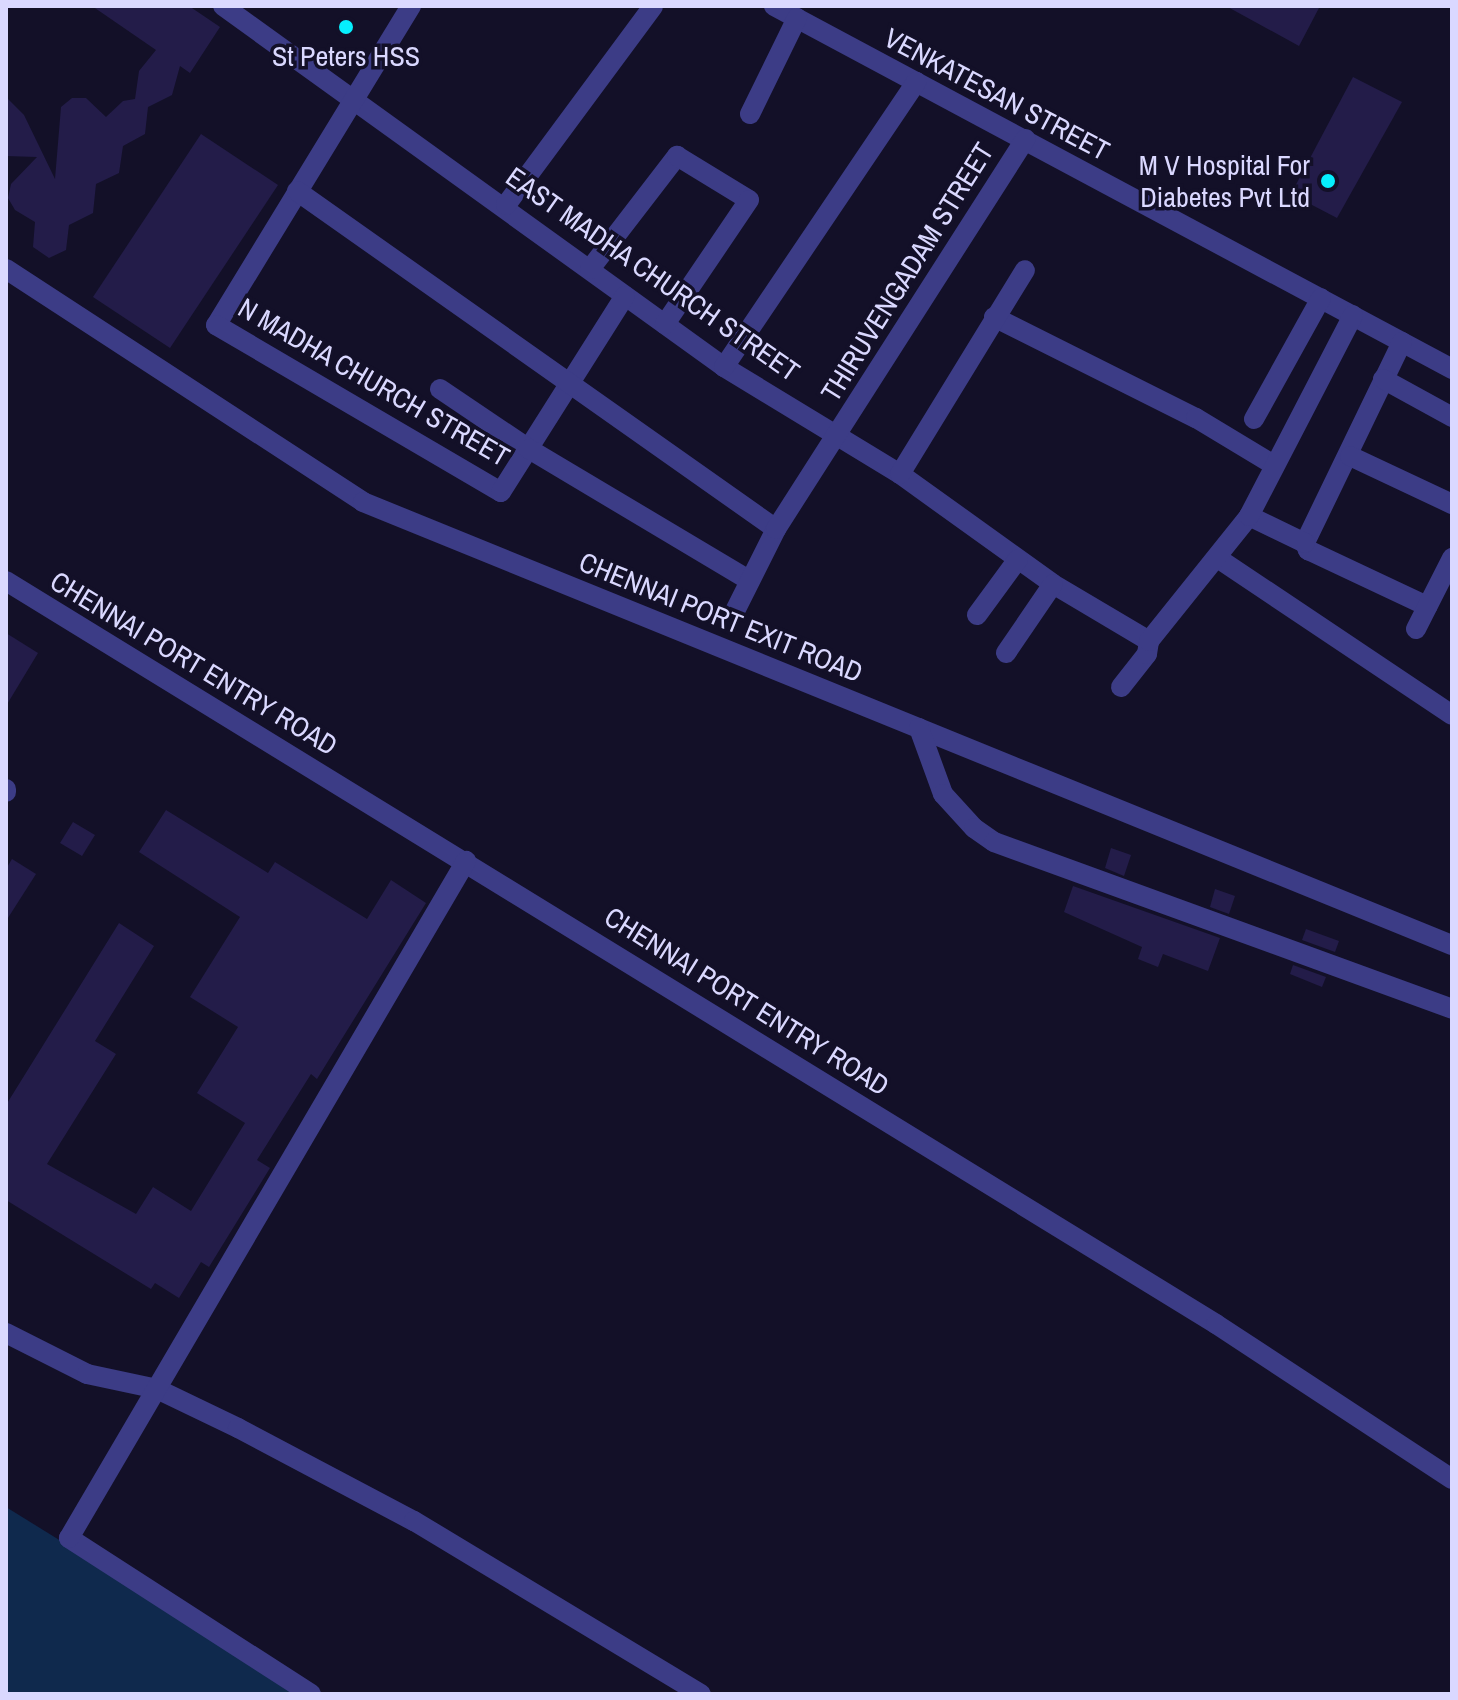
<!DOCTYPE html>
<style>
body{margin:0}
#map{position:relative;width:1458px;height:1700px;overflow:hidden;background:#131028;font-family:"Archivo Narrow",sans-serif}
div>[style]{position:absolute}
.water>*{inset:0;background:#0f294d}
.building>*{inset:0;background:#231c49}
.minor>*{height:20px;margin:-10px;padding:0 10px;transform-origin:10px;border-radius:10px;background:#3c3c86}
.dots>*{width:22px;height:22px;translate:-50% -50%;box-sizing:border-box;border:4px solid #131028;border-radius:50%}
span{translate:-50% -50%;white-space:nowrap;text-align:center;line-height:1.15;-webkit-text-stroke:7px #131028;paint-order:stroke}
.poi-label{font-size:28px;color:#dad8ff}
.right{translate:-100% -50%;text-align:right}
.street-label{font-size:28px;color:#dad8ff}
.frame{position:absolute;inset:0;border:8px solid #dad8ff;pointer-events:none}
</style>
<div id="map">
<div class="water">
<div style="clip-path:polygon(6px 1507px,308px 1694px,6px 1694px)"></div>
</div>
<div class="building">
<div style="clip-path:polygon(92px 6px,189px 6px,220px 27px,190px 73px,180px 66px,172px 95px,148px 107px,145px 134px,123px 146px,119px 173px,96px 184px,93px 213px,69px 225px,66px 250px,49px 258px,33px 247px,35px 222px,15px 210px,8px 198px,11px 184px,37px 157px,6px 156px,6px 97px,24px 115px,55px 179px,61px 107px,72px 98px,86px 98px,106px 117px,123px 101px,135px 99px,139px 71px,156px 50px)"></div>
<div style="clip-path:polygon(1226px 6px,1320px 6px,1299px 46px)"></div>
<div style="clip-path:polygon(1353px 77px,1402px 102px,1337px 218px,1291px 194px)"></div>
<div style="clip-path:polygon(201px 134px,278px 185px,170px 348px,93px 297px)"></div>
<div style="clip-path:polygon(6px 633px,38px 653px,6px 706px)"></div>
<div style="clip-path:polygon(166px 810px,268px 873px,275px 862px,367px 919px,391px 880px,426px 903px,317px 1079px,311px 1074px,257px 1160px,270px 1168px,209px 1267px,201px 1262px,179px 1298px,155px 1283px,151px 1289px,6px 1200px,6px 1105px,119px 923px,154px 946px,95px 1041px,116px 1054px,47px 1164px,136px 1214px,153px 1187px,191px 1211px,245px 1123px,197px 1093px,238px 1027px,190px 997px,240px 917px,139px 852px)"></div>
<div style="clip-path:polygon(73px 822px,95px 835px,82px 856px,60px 843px)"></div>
<div style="clip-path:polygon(1111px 848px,1131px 855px,1124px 876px,1105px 868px)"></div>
<div style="clip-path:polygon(12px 859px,36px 874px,6px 921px,6px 869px)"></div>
<div style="clip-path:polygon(1073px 886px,1220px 938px,1208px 971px,1163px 954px,1158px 967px,1138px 959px,1142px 947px,1064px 912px)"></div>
<div style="clip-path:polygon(1215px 889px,1235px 896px,1229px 914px,1210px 907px)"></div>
<div style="clip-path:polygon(1306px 929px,1339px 941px,1335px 952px,1302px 940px)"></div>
<div style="clip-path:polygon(1293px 965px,1326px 977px,1322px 987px,1290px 974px)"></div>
</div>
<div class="minor">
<div style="left:223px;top:6px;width:618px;rotate:35.77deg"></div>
<div style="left:724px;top:367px;width:206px;rotate:31.3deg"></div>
<div style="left:900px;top:474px;width:188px;rotate:35.7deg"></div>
<div style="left:1053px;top:584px;width:112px;rotate:30.7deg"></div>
<div style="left:411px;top:6px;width:374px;rotate:121.4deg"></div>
<div style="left:216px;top:325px;width:330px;rotate:30.4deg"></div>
<div style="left:501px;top:492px;width:232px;rotate:-57.7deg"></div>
<div style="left:774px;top:6px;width:769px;rotate:28.16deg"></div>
<div style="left:750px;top:114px;width:107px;rotate:-63.9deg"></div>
<div style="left:297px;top:191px;width:586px;rotate:35.21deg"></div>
<div style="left:506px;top:205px;width:247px;rotate:-53.5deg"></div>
<div style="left:6px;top:269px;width:426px;rotate:33.1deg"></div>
<div style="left:363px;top:502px;width:1176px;rotate:22.14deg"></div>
<div style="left:590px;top:269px;width:143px;rotate:-52.4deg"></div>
<div style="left:677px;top:156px;width:84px;rotate:31.4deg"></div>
<div style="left:749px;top:200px;width:150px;rotate:124.1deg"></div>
<div style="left:994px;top:317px;width:226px;rotate:26.6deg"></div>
<div style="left:1196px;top:418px;width:91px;rotate:31.1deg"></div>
<div style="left:1402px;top:342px;width:223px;rotate:115.8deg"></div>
<div style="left:1305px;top:543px;width:8px;rotate:67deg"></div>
<div style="left:1308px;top:550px;width:132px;rotate:25.2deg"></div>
<div style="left:724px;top:367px;width:344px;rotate:-56deg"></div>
<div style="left:1383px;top:379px;width:79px;rotate:28.8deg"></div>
<div style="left:440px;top:389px;width:107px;rotate:34deg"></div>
<div style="left:529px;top:449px;width:257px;rotate:30.8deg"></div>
<div style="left:1254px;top:419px;width:138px;rotate:-61deg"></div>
<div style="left:1350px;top:456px;width:113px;rotate:25.2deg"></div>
<div style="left:900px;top:474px;width:239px;rotate:-58.5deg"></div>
<div style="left:1249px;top:516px;width:62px;rotate:25.7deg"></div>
<div style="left:1219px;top:559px;width:280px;rotate:33.8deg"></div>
<div style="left:6px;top:581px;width:1420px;rotate:31.55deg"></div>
<div style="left:1216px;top:1324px;width:282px;rotate:33.3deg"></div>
<div style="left:735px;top:611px;width:92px;rotate:-63.4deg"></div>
<div style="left:776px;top:529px;width:463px;rotate:-57.4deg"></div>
<div style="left:977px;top:615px;width:69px;rotate:-53.8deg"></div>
<div style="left:1416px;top:629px;width:80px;rotate:-63.1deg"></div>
<div style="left:1006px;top:653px;width:83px;rotate:-55.7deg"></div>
<div style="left:1121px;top:687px;width:42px;rotate:-51.8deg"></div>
<div style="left:1147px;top:654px;width:13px;rotate:-81deg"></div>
<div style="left:1149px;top:641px;width:160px;rotate:-51.3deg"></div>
<div style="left:1249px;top:516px;width:226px;rotate:-62.6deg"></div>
<div style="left:919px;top:728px;width:70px;rotate:70deg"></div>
<div style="left:943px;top:794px;width:46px;rotate:47.6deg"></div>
<div style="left:974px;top:828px;width:24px;rotate:35deg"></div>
<div style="left:994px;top:842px;width:487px;rotate:20deg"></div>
<div style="left:6px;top:789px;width:3px;rotate:90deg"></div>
<div style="left:6px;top:1333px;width:91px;rotate:26.8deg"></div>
<div style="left:87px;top:1374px;width:72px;rotate:12.1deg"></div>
<div style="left:157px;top:1389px;width:90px;rotate:25.7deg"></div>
<div style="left:238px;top:1428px;width:199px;rotate:27.9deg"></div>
<div style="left:414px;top:1521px;width:335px;rotate:31.1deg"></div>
<div style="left:311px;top:1694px;width:288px;rotate:-147.2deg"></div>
<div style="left:69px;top:1538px;width:785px;rotate:-59.61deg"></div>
</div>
<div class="dots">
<div style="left:346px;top:27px;background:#06effd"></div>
<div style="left:1328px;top:181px;background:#06effd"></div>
</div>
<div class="poi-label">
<span style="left:346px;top:56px">St Peters HSS</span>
<span class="right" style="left:1310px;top:181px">M V Hospital For<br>Diabetes Pvt Ltd</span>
</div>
<div class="street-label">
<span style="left:997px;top:94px;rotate:28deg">VENKATESAN STREET</span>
<span style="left:907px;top:272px;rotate:-58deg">THIRUVENGADAM STREET</span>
<span style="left:653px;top:274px;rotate:35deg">EAST MADHA CHURCH STREET</span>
<span style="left:374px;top:382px;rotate:30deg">N MADHA CHURCH STREET</span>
<span style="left:721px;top:617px;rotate:22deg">CHENNAI PORT EXIT ROAD</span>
<span style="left:194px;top:663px;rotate:31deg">CHENNAI PORT ENTRY ROAD</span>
<span style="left:747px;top:1001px;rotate:32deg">CHENNAI PORT ENTRY ROAD</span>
</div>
<div class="frame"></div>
</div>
